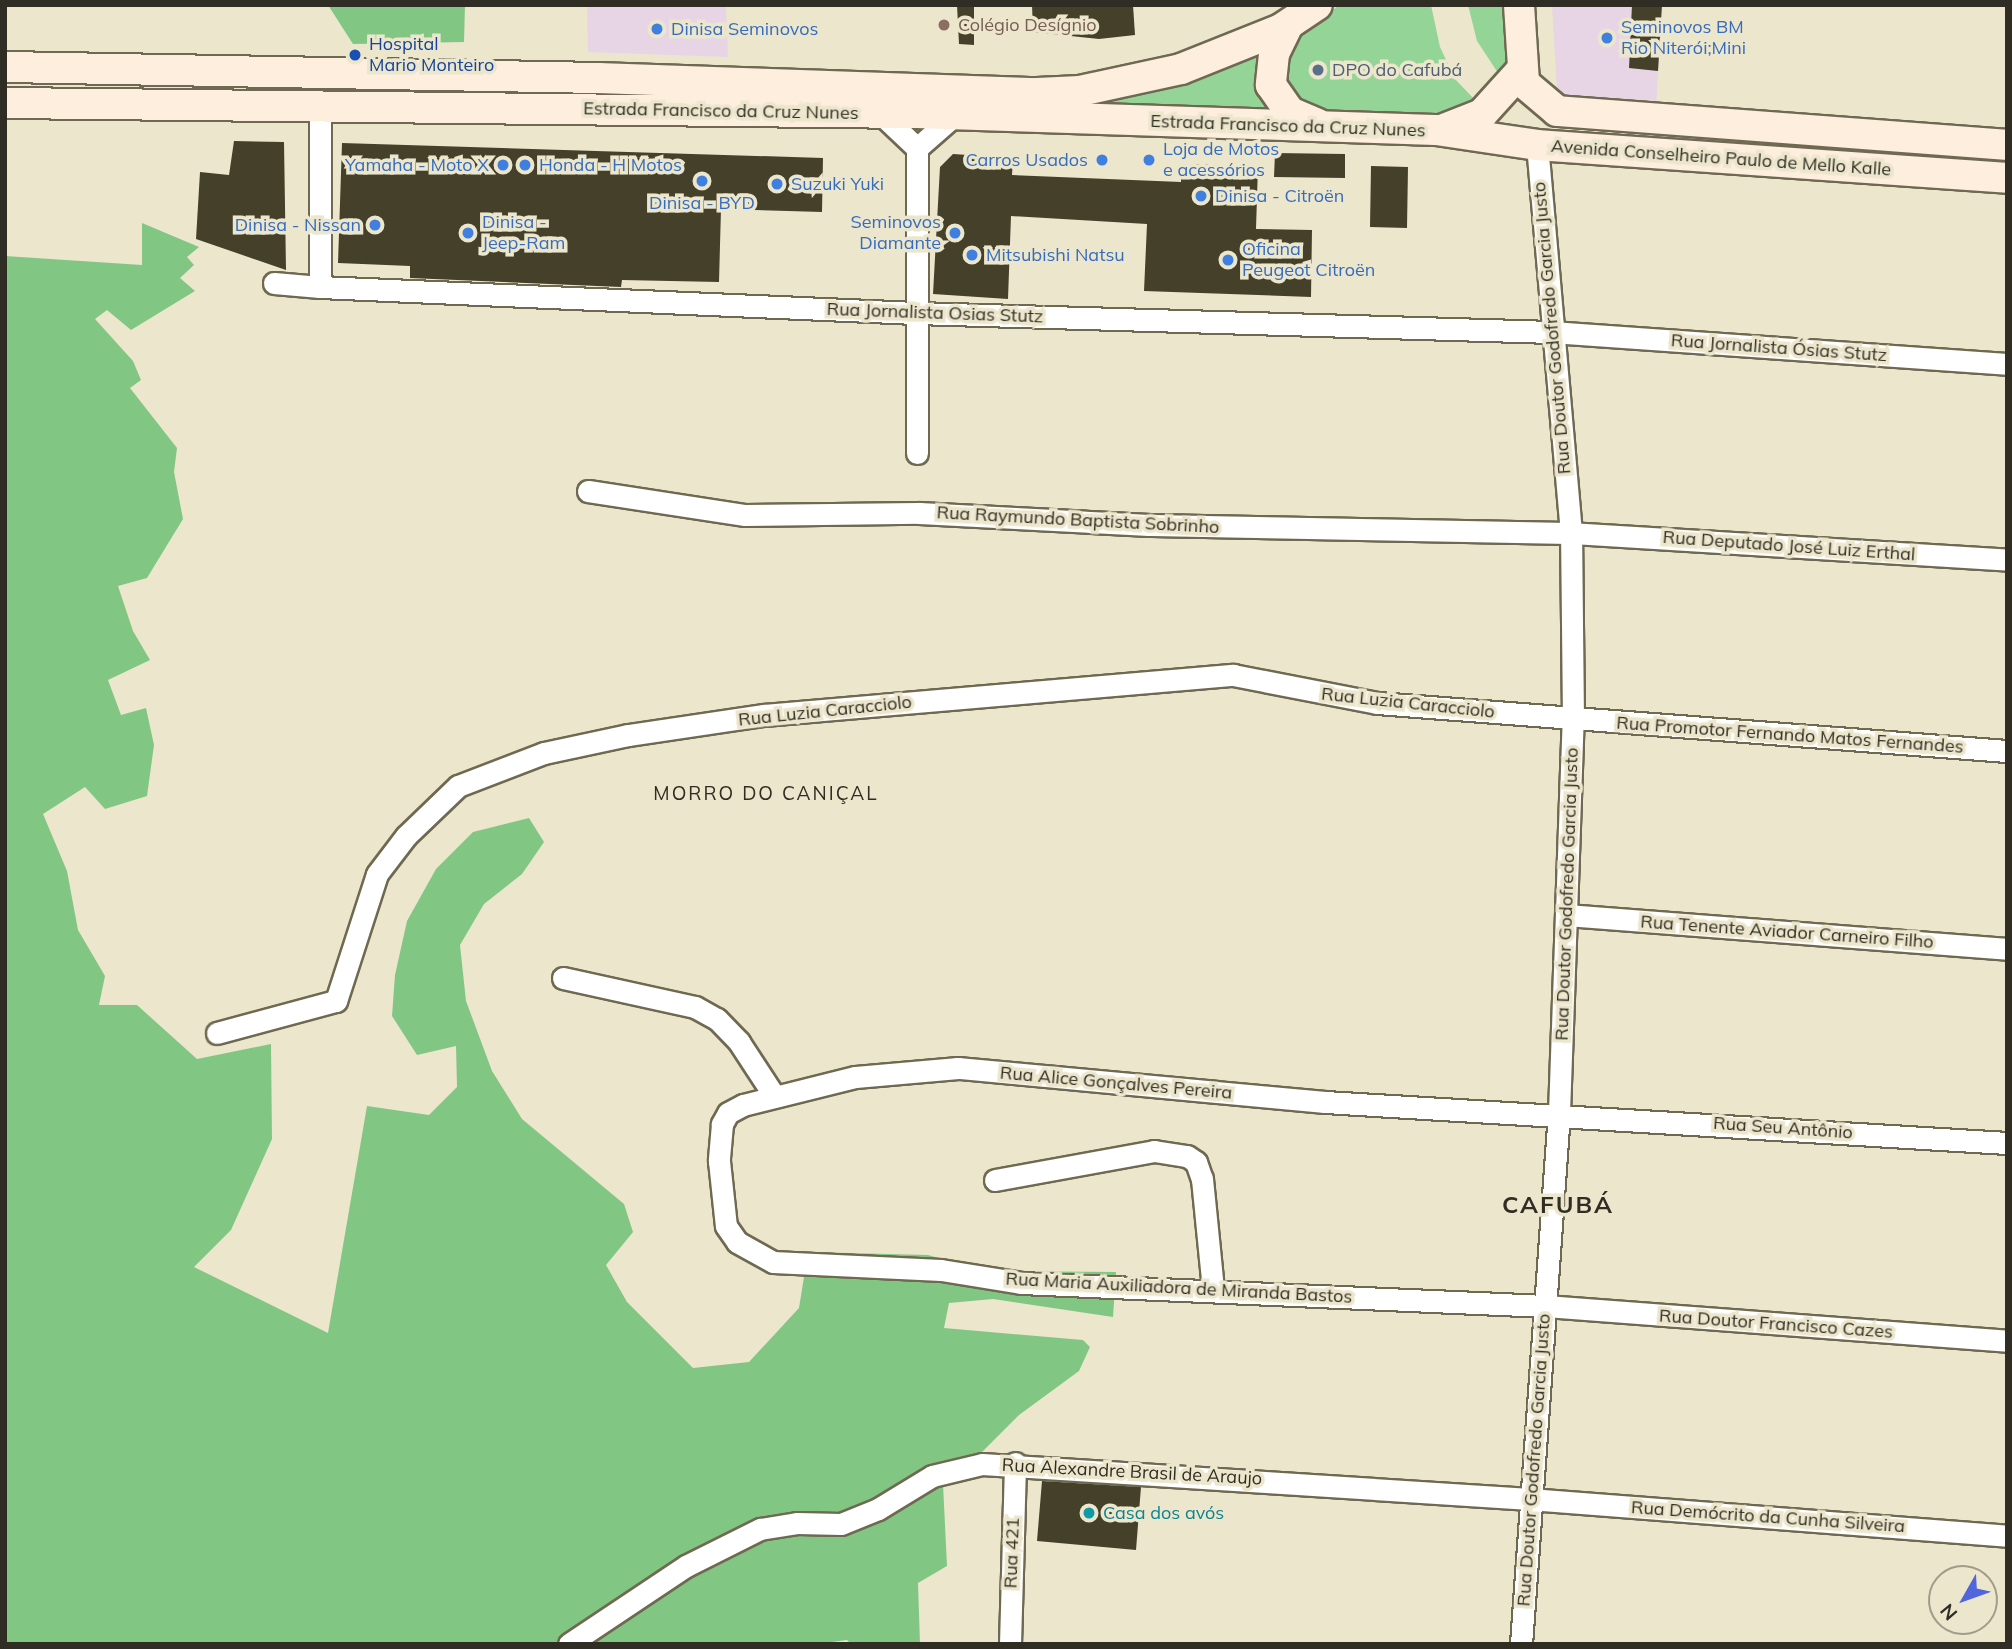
<!DOCTYPE html>
<meta charset="utf-8">
<style>
body{margin:0}
#map{position:relative;width:2012px;height:1649px;overflow:hidden;background:#ece6cc;font-family:Mulish,sans-serif}
div>[style]{position:absolute}
.commercial>*{inset:0;background:#e7d5e6}
.green>*{inset:0;background:#95d497}
.forest>*{inset:0;background:#81c783}
.building>*{inset:0;background:#45402a}
.roads{filter:drop-shadow(2px 0 #6f6952) drop-shadow(-2px 0 #6f6952) drop-shadow(0 2px #6f6952) drop-shadow(0 -2px #6f6952)}
.minor>*{height:21px;margin:-10.5px;padding:0 10.5px;transform-origin:10.5px;border-radius:10.5px;background:#fff}
.secondary>*{height:30px;margin:-15px;padding:0 15px;transform-origin:15px;border-radius:15px;background:#fdeede}
.dots>*{width:19px;height:19px;translate:-50% -50%;box-sizing:border-box;border:4px solid #ece6cc;border-radius:50%}
span{translate:-50% -50%;white-space:nowrap;text-align:center;line-height:1.15;-webkit-text-stroke:7px #ece6cc;paint-order:stroke}
.education-label{font-size:18px;color:#785e54}
.left{translate:0 -50%;text-align:left}
.shop-label{font-size:18px;color:#366cbe}
.right{translate:-100% -50%;text-align:right}
.transit-label{font-size:18px;color:#164399}
.service-label{font-size:18px;color:#4e5e75}
.street-label{font-size:18px;color:#302e24}
.culture-label{font-size:18px;color:#0d838f}
.neighbourhood-label{font-size:19px;color:#302e24;letter-spacing:2px}
.district-label{font-size:24px;color:#302e24;font-weight:700;letter-spacing:2px}
.frame{position:absolute;inset:0;border:7px solid #302e24;pointer-events:none}
.north{position:absolute;left:1928px;top:1565px;width:70px;height:70px;box-sizing:border-box;background:#ece6cc;border:2px solid #a19c89;border-radius:50%;rotate:230deg;font-size:19px;font-weight:700;line-height:28px;text-align:center;color:#302e24}
.north::after{content:'';display:block;margin:auto;width:24px;height:32px;background:#5266dc;clip-path:polygon(50% 0,100% 100%,50% 72%,0 100%)}
</style>
<div id="map">
<div class="commercial">
<div style="clip-path:polygon(587px 5px,726px 5px,728px 57px,588px 52px)"></div>
<div style="clip-path:polygon(1552px 5px,1662px 5px,1656px 107px,1570px 101px,1557px 90px)"></div>
</div>
<div class="green">
<div style="clip-path:polygon(1339px 5px,1431px 5px,1440px 47px,1455px 79px,1475px 100px,1458px 112px,1439px 117px,1320px 114px,1288px 95px,1281px 60px,1289px 46px)"></div>
<div style="clip-path:polygon(1468px 5px,1501px 5px,1503px 10px,1510px 55px,1500px 76px,1477px 41px)"></div>
<div style="clip-path:polygon(1261px 52px,1260px 85px,1277px 117px,1030px 107px,1192px 81px)"></div>
</div>
<div class="forest">
<div style="clip-path:polygon(328px 5px,465px 5px,464px 42px,353px 44px)"></div>
<div style="clip-path:polygon(142px 223px,199px 247px,187px 257px,194px 265px,180px 278px,195px 291px,131px 330px,107px 310px,95px 319px,133px 361px,141px 380px,130px 388px,177px 448px,174px 472px,183px 519px,147px 578px,118px 586px,133px 631px,150px 660px,108px 680px,121px 715px,146px 708px,154px 745px,147px 796px,105px 809px,85px 787px,43px 814px,67px 871px,78px 930px,105px 976px,99px 1005px,137px 1005px,197px 1059px,271px 1044px,272px 1139px,231px 1230px,194px 1267px,328px 1333px,367px 1106px,429px 1115px,457px 1087px,456px 1046px,417px 1055px,392px 1016px,395px 975px,407px 921px,436px 869px,473px 832px,529px 818px,544px 842px,522px 874px,484px 904px,460px 945px,466px 1001px,492px 1071px,522px 1119px,624px 1204px,633px 1232px,606px 1265px,627px 1302px,693px 1368px,749px 1362px,799px 1308px,808px 1252px,928px 1255px,984px 1271px,1116px 1272px,1113px 1317px,993px 1299px,949px 1303px,944px 1328px,1083px 1340px,1090px 1347px,1079px 1371px,1019px 1415px,978px 1456px,952px 1463px,943px 1484px,947px 1566px,918px 1583px,920px 1644px,851px 1644px,847px 1640px,817px 1644px,5px 1644px,5px 256px,142px 265px)"></div>
</div>
<div class="building">
<div style="clip-path:polygon(957px 5px,974px 5px,974px 45px,959px 44px)"></div>
<div style="clip-path:polygon(1032px 5px,1133px 5px,1135px 35px,1099px 39px,1033px 32px)"></div>
<div style="clip-path:polygon(1632px 5px,1662px 5px,1658px 71px,1629px 68px)"></div>
<div style="clip-path:polygon(234px 141px,284px 142px,286px 270px,196px 239px,200px 172px,229px 175px)"></div>
<div style="clip-path:polygon(342px 143px,823px 158px,822px 212px,721px 209px,719px 282px,622px 280px,621px 287px,410px 278px,410px 266px,338px 263px)"></div>
<div style="clip-path:polygon(1275px 153px,1345px 154px,1345px 178px,1274px 177px)"></div>
<div style="clip-path:polygon(953px 154px,1013px 158px,1012px 175px,1181px 182px,1181px 164px,1258px 166px,1256px 229px,1312px 230px,1311px 297px,1144px 291px,1147px 224px,1011px 216px,1008px 299px,933px 294px,940px 167px)"></div>
<div style="clip-path:polygon(1371px 166px,1408px 167px,1407px 228px,1370px 227px)"></div>
<div style="clip-path:polygon(1042px 1481px,1141px 1487px,1136px 1550px,1037px 1541px)"></div>
</div>
<div class="roads">
<div class="minor">
<div style="left:880px;top:113px;width:51px;rotate:43.4deg"></div>
<div style="left:917px;top:148px;width:50px;rotate:-41deg"></div>
<div style="left:274px;top:283px;width:46px;rotate:5deg"></div>
<div style="left:320px;top:287px;width:181px;rotate:-90deg"></div>
<div style="left:320px;top:287px;width:597px;rotate:2.5deg"></div>
<div style="left:916px;top:313px;width:635px;rotate:1.71deg"></div>
<div style="left:1551px;top:332px;width:457px;rotate:4deg"></div>
<div style="left:917px;top:453px;width:305px;rotate:-90deg"></div>
<div style="left:588px;top:491px;width:159px;rotate:8.7deg"></div>
<div style="left:745px;top:515px;width:174px;rotate:-0.7deg"></div>
<div style="left:919px;top:513px;width:230px;rotate:3deg"></div>
<div style="left:1149px;top:525px;width:422px;rotate:1.1deg"></div>
<div style="left:1571px;top:533px;width:437px;rotate:3.5deg"></div>
<div style="left:1567px;top:915px;width:441px;rotate:4.4deg"></div>
<div style="left:563px;top:978px;width:135px;rotate:12.4deg"></div>
<div style="left:695px;top:1007px;width:25px;rotate:29deg"></div>
<div style="left:717px;top:1019px;width:32px;rotate:46deg"></div>
<div style="left:739px;top:1042px;width:62px;rotate:56.8deg"></div>
<div style="left:217px;top:1033px;width:123px;rotate:-15.1deg"></div>
<div style="left:336px;top:1001px;width:133px;rotate:-72.1deg"></div>
<div style="left:377px;top:874px;width:48px;rotate:-52.7deg"></div>
<div style="left:406px;top:836px;width:72px;rotate:-43.9deg"></div>
<div style="left:458px;top:786px;width:92px;rotate:-21deg"></div>
<div style="left:544px;top:753px;width:86px;rotate:-12.1deg"></div>
<div style="left:628px;top:735px;width:137px;rotate:-8.4deg"></div>
<div style="left:764px;top:715px;width:471px;rotate:-4.9deg"></div>
<div style="left:1233px;top:675px;width:147px;rotate:11deg"></div>
<div style="left:1377px;top:703px;width:632px;rotate:4.36deg"></div>
<div style="left:2007px;top:1143px;width:683px;rotate:-176.56deg"></div>
<div style="left:1325px;top:1102px;width:369px;rotate:-174.7deg"></div>
<div style="left:958px;top:1068px;width:103px;rotate:175deg"></div>
<div style="left:855px;top:1077px;width:115px;rotate:166deg"></div>
<div style="left:743px;top:1105px;width:17px;rotate:152deg"></div>
<div style="left:728px;top:1113px;width:13px;rotate:119deg"></div>
<div style="left:722px;top:1124px;width:37px;rotate:95deg"></div>
<div style="left:719px;top:1161px;width:65px;rotate:83.9deg"></div>
<div style="left:726px;top:1226px;width:19px;rotate:55deg"></div>
<div style="left:737px;top:1242px;width:41px;rotate:29.1deg"></div>
<div style="left:773px;top:1262px;width:168px;rotate:2.7deg"></div>
<div style="left:941px;top:1270px;width:81px;rotate:9.2deg"></div>
<div style="left:1021px;top:1283px;width:526px;rotate:2.51deg"></div>
<div style="left:1546px;top:1306px;width:462px;rotate:4.3deg"></div>
<div style="left:995px;top:1180px;width:162px;rotate:-10.3deg"></div>
<div style="left:1154px;top:1151px;width:33px;rotate:9deg"></div>
<div style="left:1187px;top:1156px;width:11px;rotate:34deg"></div>
<div style="left:1196px;top:1162px;width:18px;rotate:71deg"></div>
<div style="left:1202px;top:1179px;width:111px;rotate:84.3deg"></div>
<div style="left:569px;top:1644px;width:141px;rotate:-33.7deg"></div>
<div style="left:686px;top:1566px;width:83px;rotate:-26.6deg"></div>
<div style="left:760px;top:1529px;width:37px;rotate:-9deg"></div>
<div style="left:797px;top:1523px;width:44px;rotate:1.3deg"></div>
<div style="left:841px;top:1524px;width:40px;rotate:-22deg"></div>
<div style="left:878px;top:1509px;width:63px;rotate:-31.4deg"></div>
<div style="left:932px;top:1476px;width:51px;rotate:-13.5deg"></div>
<div style="left:982px;top:1464px;width:549px;rotate:3.65deg"></div>
<div style="left:1530px;top:1499px;width:478px;rotate:4.4deg"></div>
<div style="left:1010px;top:1644px;width:181px;rotate:-88.4deg"></div>
<div style="left:1521px;top:1644px;width:532px;rotate:-85.91deg"></div>
<div style="left:1559px;top:1113px;width:394px;rotate:-88deg"></div>
<div style="left:1573px;top:719px;width:186px;rotate:-90.6deg"></div>
<div style="left:1571px;top:533px;width:389px;rotate:-95deg"></div>
</div>
<div class="secondary">
<div style="left:1519px;top:5px;width:78px;rotate:86.3deg"></div>
<div style="left:1524px;top:83px;width:43px;rotate:40.3deg"></div>
<div style="left:1557px;top:111px;width:451px;rotate:4.3deg"></div>
<div style="left:1288px;top:25px;width:32px;rotate:116deg"></div>
<div style="left:1274px;top:54px;width:31px;rotate:96deg"></div>
<div style="left:1271px;top:85px;width:33px;rotate:55deg"></div>
<div style="left:1290px;top:112px;width:30px;rotate:23deg"></div>
<div style="left:5px;top:67px;width:593px;rotate:1.06deg"></div>
<div style="left:598px;top:78px;width:439px;rotate:2deg"></div>
<div style="left:1037px;top:93px;width:43px;rotate:-2.7deg"></div>
<div style="left:1080px;top:91px;width:103px;rotate:-12.3deg"></div>
<div style="left:1181px;top:69px;width:108px;rotate:-21.8deg"></div>
<div style="left:1281px;top:29px;width:43px;rotate:-33.7deg"></div>
<div style="left:5px;top:103px;width:912px;rotate:0.63deg"></div>
<div style="left:917px;top:113px;width:519px;rotate:1.88deg"></div>
<div style="left:1436px;top:130px;width:102px;rotate:8.4deg"></div>
<div style="left:1537px;top:145px;width:471px;rotate:4deg"></div>
<div style="left:1444px;top:129px;width:41px;rotate:-21.5deg"></div>
<div style="left:1482px;top:114px;width:57px;rotate:-47.9deg"></div>
</div>
</div>
<div class="dots">
<div style="left:944px;top:25px;background:#8d6e63"></div>
<div style="left:657px;top:29px;background:#3f7fe0"></div>
<div style="left:1607px;top:38px;background:#3f7fe0"></div>
<div style="left:355px;top:55px;background:#1a4fb4"></div>
<div style="left:1318px;top:70px;background:#5c6f8a"></div>
<div style="left:1102px;top:160px;background:#3f7fe0"></div>
<div style="left:1149px;top:160px;background:#3f7fe0"></div>
<div style="left:503px;top:165px;background:#3f7fe0"></div>
<div style="left:525px;top:165px;background:#3f7fe0"></div>
<div style="left:702px;top:181px;background:#3f7fe0"></div>
<div style="left:777px;top:184px;background:#3f7fe0"></div>
<div style="left:1201px;top:196px;background:#3f7fe0"></div>
<div style="left:375px;top:225px;background:#3f7fe0"></div>
<div style="left:468px;top:233px;background:#3f7fe0"></div>
<div style="left:955px;top:233px;background:#3f7fe0"></div>
<div style="left:972px;top:255px;background:#3f7fe0"></div>
<div style="left:1228px;top:260px;background:#3f7fe0"></div>
<div style="left:1089px;top:1513px;background:#0f9aa8"></div>
</div>
<div class="education-label">
<span class="left" style="left:958px;top:25px">Colégio Desígnio</span>
</div>
<div class="shop-label">
<span class="left" style="left:1621px;top:38px">Seminovos BM<br>Rio Niterói;Mini</span>
<span class="left" style="left:671px;top:29px">Dinisa Seminovos</span>
<span class="left" style="left:1163px;top:160px">Loja de Motos<br>e acessórios</span>
<span class="right" style="left:1088px;top:160px">Carros Usados</span>
<span class="right" style="left:489px;top:165px">Yamaha - Moto X</span>
<span class="left" style="left:539px;top:165px">Honda - H Motos</span>
<span class="left" style="left:791px;top:184px">Suzuki Yuki</span>
<span class="left" style="left:1215px;top:196px">Dinisa - Citroën</span>
<span style="left:702px;top:203px">Dinisa - BYD</span>
<span class="left" style="left:482px;top:233px">Dinisa -<br>Jeep-Ram</span>
<span class="right" style="left:941px;top:233px">Seminovos<br>Diamante</span>
<span class="right" style="left:361px;top:225px">Dinisa - Nissan</span>
<span class="left" style="left:1242px;top:260px">Oficina<br>Peugeot Citroën</span>
<span class="left" style="left:986px;top:255px">Mitsubishi Natsu</span>
</div>
<div class="transit-label">
<span class="left" style="left:369px;top:55px">Hospital<br>Mario Monteiro</span>
</div>
<div class="service-label">
<span class="left" style="left:1332px;top:70px">DPO do Cafubá</span>
</div>
<div class="street-label">
<span style="left:721px;top:111px;rotate:1deg">Estrada Francisco da Cruz Nunes</span>
<span style="left:1288px;top:126px;rotate:2deg">Estrada Francisco da Cruz Nunes</span>
<span style="left:1721px;top:158px;rotate:4deg">Avenida Conselheiro Paulo de Mello Kalle</span>
<span style="left:935px;top:313px;rotate:2deg">Rua Jornalista Osias Stutz</span>
<span style="left:1552px;top:328px;rotate:-95deg">Rua Doutor Godofredo Garcia Justo</span>
<span style="left:1779px;top:348px;rotate:4deg">Rua Jornalista Ósias Stutz</span>
<span style="left:1078px;top:520px;rotate:3deg">Rua Raymundo Baptista Sobrinho</span>
<span style="left:1789px;top:546px;rotate:4deg">Rua Deputado José Luiz Erthal</span>
<span style="left:1408px;top:703px;rotate:6deg">Rua Luzia Caracciolo</span>
<span style="left:825px;top:711px;rotate:-6deg">Rua Luzia Caracciolo</span>
<span style="left:1790px;top:735px;rotate:4deg">Rua Promotor Fernando Matos Fernandes</span>
<span style="left:1567px;top:894px;rotate:-88deg">Rua Doutor Godofredo Garcia Justo</span>
<span style="left:1787px;top:932px;rotate:4deg">Rua Tenente Aviador Carneiro Filho</span>
<span style="left:1116px;top:1083px;rotate:5deg">Rua Alice Gonçalves Pereira</span>
<span style="left:1783px;top:1128px;rotate:4deg">Rua Seu Antônio</span>
<span style="left:1179px;top:1288px;rotate:3deg">Rua Maria Auxiliadora de Miranda Bastos</span>
<span style="left:1776px;top:1324px;rotate:4deg">Rua Doutor Francisco Cazes</span>
<span style="left:1534px;top:1460px;rotate:-86deg">Rua Doutor Godofredo Garcia Justo</span>
<span style="left:1132px;top:1472px;rotate:3deg">Rua Alexandre Brasil de Araujo</span>
<span style="left:1768px;top:1517px;rotate:4deg">Rua Demócrito da Cunha Silveira</span>
<span style="left:1012px;top:1553px;rotate:-88deg">Rua 421</span>
</div>
<div class="culture-label">
<span class="left" style="left:1103px;top:1513px">Casa dos avós</span>
</div>
<div class="neighbourhood-label">
<span style="left:766px;top:794px">MORRO DO CANIÇAL</span>
</div>
<div class="district-label">
<span style="left:1558px;top:1205px">CAFUBÁ</span>
</div>
<div class="frame"></div>
<div class="north">N</div>
</div>
